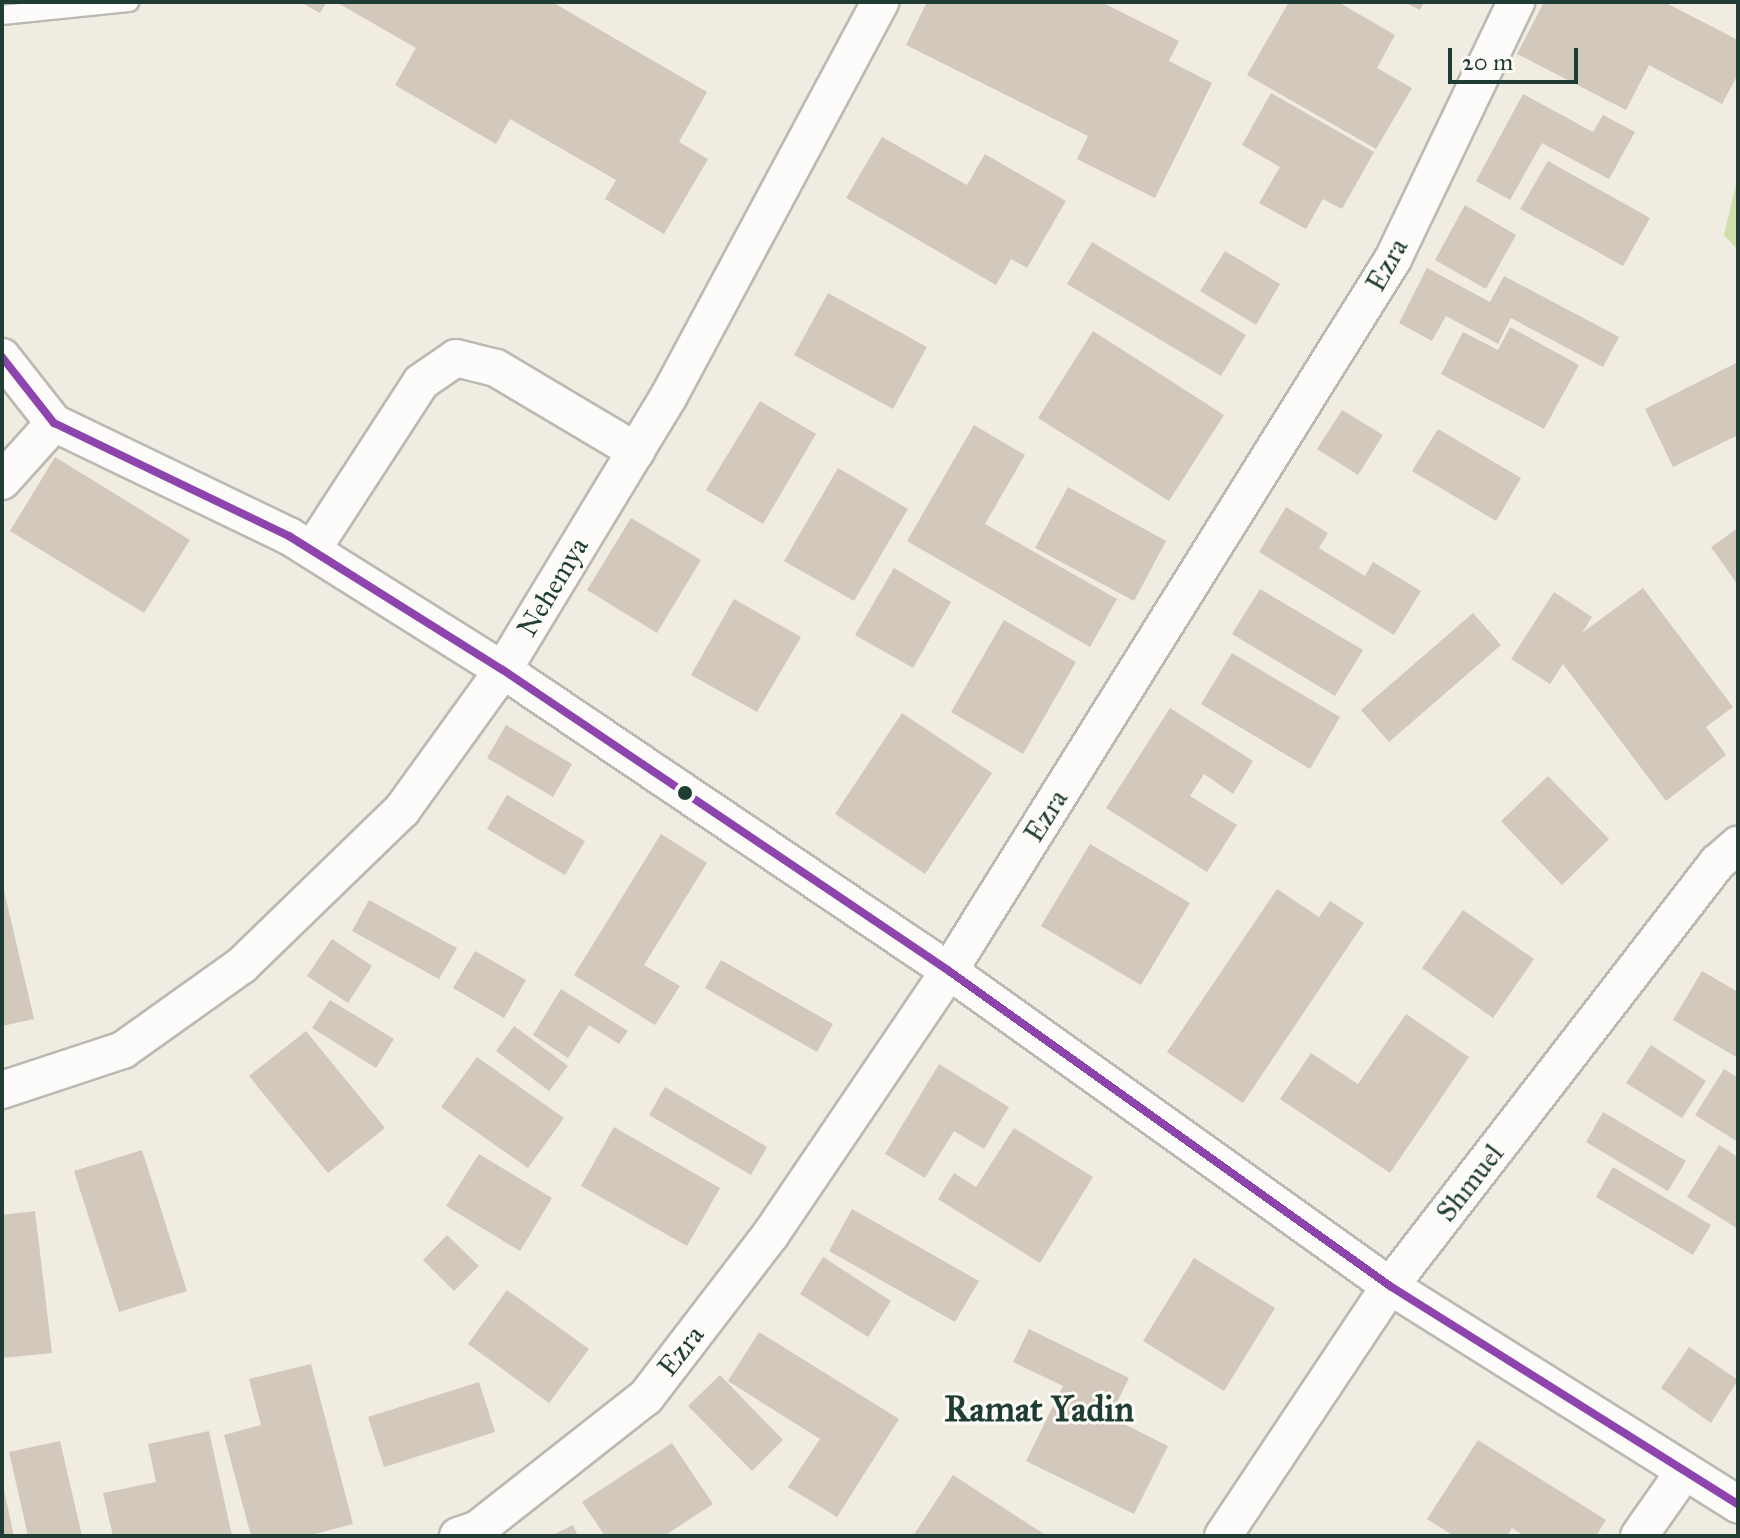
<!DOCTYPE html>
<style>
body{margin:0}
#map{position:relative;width:1740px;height:1538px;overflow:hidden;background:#f0ece2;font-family:"IM FELL Great Primer",serif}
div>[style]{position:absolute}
.green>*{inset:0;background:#cedfaa}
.building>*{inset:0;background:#d2c8bc}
.roads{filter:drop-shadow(2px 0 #babab3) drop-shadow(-2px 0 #babab3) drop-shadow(0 2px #babab3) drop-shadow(0 -2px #babab3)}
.lane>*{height:18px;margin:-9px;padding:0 9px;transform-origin:9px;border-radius:9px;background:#fdfcfb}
.street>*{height:36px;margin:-18px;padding:0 18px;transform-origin:18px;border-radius:18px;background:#fdfcfb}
.bus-1>*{height:8px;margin:-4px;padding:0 4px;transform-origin:4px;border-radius:4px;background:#8e44ad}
.dots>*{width:22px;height:22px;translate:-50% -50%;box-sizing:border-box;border:4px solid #fdfcf7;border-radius:50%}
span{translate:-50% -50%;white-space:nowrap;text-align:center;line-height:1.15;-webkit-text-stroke:6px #fdfcf7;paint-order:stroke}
.street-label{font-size:28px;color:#1f3d34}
.district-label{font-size:36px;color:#1f3d34;font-weight:700}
.frame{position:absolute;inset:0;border:4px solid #1f3d34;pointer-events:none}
.scale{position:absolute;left:1448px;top:48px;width:130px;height:36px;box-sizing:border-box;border:4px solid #1f3d34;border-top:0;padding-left:10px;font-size:24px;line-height:28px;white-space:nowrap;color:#1f3d34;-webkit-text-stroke:6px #fdfcf7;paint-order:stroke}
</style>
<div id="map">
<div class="green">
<div style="clip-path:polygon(1738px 176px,1738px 250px,1724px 235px)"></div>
</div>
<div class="building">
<div style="clip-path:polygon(300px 2px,327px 2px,320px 13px)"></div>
<div style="clip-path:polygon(336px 2px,552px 2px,707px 92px,679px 142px,708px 159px,664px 234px,605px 199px,616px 180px,510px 119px,496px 144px,395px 85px,416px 48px)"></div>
<div style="clip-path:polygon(927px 2px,1101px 2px,1179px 41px,1169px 61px,1212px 83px,1155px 198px,1077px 159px,1088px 136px,906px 45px)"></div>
<div style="clip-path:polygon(1289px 2px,1338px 2px,1395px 35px,1377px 68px,1412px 88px,1376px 149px,1247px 75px)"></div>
<div style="clip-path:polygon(1404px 2px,1424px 2px,1420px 10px)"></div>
<div style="clip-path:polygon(1544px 2px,1664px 2px,1738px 40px,1738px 74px,1722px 104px,1649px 65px,1626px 110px,1517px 54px)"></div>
<div style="clip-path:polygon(1271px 93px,1374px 152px,1342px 209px,1323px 199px,1306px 229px,1259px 203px,1280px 167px,1242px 145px)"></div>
<div style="clip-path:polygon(1523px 94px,1593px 132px,1603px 115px,1635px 132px,1609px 179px,1542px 143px,1510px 200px,1476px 181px)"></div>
<div style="clip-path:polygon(882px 137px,967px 185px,985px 154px,1066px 201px,1027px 268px,1011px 259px,996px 285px,846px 198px)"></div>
<div style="clip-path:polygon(1548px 161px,1650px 218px,1623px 266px,1520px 209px)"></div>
<div style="clip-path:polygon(1465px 205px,1516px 235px,1486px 289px,1435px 260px)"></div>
<div style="clip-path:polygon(1092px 242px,1246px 335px,1221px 376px,1067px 284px)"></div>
<div style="clip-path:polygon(1225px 251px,1280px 284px,1256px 325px,1200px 291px)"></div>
<div style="clip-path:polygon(1427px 268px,1490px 302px,1504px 276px,1619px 337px,1603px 367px,1511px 318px,1498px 344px,1446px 316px,1432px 341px,1399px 323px)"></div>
<div style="clip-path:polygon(828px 293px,927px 347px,893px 409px,794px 355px)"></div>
<div style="clip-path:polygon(1510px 327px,1579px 365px,1544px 429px,1441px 374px,1463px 332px,1498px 350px)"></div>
<div style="clip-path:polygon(1093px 331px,1224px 415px,1169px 501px,1038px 418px)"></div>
<div style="clip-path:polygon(1738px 362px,1738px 435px,1673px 467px,1645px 409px)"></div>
<div style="clip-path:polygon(760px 401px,816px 434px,763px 524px,706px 490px)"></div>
<div style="clip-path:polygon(1342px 410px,1383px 435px,1358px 475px,1317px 449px)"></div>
<div style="clip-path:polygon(974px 425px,1025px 455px,985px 524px,1117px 599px,1090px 647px,907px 541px)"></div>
<div style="clip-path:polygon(1438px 429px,1521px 478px,1496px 521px,1412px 471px)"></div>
<div style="clip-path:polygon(55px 457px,190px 540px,144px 613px,10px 531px)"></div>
<div style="clip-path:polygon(838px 468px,908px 509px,854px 601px,784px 561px)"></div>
<div style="clip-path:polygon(1068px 487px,1166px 541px,1134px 601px,1035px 548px)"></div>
<div style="clip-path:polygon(1286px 507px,1328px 533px,1319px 548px,1365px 576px,1373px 562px,1421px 591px,1394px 635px,1259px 552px)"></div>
<div style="clip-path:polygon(631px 518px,701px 560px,657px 633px,587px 590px)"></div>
<div style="clip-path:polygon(1738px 528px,1738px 585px,1711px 547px)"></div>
<div style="clip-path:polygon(894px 568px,951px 602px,913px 668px,855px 635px)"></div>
<div style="clip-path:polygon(1643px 588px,1733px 707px,1706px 727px,1726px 755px,1666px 801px,1563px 664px,1550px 684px,1511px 659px,1554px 592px,1592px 617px,1582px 633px)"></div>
<div style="clip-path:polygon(1260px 589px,1363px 650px,1335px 696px,1232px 634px)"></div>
<div style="clip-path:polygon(734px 599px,801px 637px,757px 712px,691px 675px)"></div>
<div style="clip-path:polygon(1473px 613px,1501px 645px,1389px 742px,1361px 710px)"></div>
<div style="clip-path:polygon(1004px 620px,1076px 662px,1023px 754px,951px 712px)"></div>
<div style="clip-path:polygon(1232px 653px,1340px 717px,1310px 769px,1201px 704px)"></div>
<div style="clip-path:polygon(1170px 708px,1253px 761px,1233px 794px,1204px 774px,1190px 796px,1237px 825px,1207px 872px,1106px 808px)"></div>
<div style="clip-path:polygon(902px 713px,992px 773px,925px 874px,835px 814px)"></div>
<div style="clip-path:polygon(506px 725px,572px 764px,553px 797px,487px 758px)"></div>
<div style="clip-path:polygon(1548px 776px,1609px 839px,1562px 885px,1501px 821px)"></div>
<div style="clip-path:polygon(507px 795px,585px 841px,565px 875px,487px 829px)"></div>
<div style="clip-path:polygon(661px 834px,707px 863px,644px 965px,680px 986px,655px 1025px,574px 975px)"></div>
<div style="clip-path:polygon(1090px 844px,1190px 903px,1141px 985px,1041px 926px)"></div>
<div style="clip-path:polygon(2px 882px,34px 1019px,2px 1026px)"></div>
<div style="clip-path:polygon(1277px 889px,1319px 917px,1330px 901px,1364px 923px,1243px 1103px,1167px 1052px)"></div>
<div style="clip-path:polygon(369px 900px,457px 948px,439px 979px,352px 931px)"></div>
<div style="clip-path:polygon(1463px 910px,1534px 959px,1493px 1018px,1422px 968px)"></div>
<div style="clip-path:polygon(332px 939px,372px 966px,348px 1003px,307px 976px)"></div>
<div style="clip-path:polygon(475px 951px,526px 980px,504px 1018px,453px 988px)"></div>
<div style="clip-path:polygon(721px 960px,833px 1024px,817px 1052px,705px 988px)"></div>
<div style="clip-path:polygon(1702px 971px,1738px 992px,1738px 1058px,1673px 1020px)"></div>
<div style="clip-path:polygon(561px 989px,628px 1031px,619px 1044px,589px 1025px,568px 1058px,533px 1035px)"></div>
<div style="clip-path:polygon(330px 1000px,394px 1039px,376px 1068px,312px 1028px)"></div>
<div style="clip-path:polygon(1406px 1014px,1469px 1057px,1390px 1173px,1280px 1099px,1311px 1053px,1358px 1084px)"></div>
<div style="clip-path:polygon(514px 1026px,568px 1066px,549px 1091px,496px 1051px)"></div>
<div style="clip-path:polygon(306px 1031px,385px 1128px,328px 1173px,249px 1076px)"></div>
<div style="clip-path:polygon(1651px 1045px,1706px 1081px,1682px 1118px,1626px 1083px)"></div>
<div style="clip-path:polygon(477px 1057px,564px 1118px,528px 1168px,441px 1107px)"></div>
<div style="clip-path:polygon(939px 1064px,1009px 1107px,984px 1149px,954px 1131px,925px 1178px,885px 1154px)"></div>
<div style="clip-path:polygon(1724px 1069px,1738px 1078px,1738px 1142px,1695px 1115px)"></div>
<div style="clip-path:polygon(665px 1087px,767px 1147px,751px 1175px,649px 1115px)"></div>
<div style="clip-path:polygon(1603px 1112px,1686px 1161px,1668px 1191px,1586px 1142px)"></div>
<div style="clip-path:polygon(614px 1127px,720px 1188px,687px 1246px,581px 1186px)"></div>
<div style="clip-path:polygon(1014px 1128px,1093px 1177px,1040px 1263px,938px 1199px,954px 1173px,976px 1187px)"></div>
<div style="clip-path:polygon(1719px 1145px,1738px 1157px,1738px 1229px,1687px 1197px)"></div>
<div style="clip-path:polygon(142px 1150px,187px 1291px,119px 1312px,74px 1171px)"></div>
<div style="clip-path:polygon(479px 1154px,552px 1198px,520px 1251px,446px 1206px)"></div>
<div style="clip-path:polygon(1613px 1167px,1711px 1225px,1693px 1255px,1596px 1197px)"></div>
<div style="clip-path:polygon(852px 1209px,979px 1281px,955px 1322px,829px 1251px)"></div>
<div style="clip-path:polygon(35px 1211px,52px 1353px,2px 1358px,2px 1215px)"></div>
<div style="clip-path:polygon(447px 1235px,479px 1266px,454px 1291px,423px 1260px)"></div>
<div style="clip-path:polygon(823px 1257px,891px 1301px,868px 1337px,800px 1294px)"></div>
<div style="clip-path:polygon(1194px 1258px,1275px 1308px,1224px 1391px,1143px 1341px)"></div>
<div style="clip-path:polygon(507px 1290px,589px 1349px,549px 1403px,468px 1344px)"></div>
<div style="clip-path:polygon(1029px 1329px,1129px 1378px,1110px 1417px,1168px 1446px,1134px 1514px,1026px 1461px,1063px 1386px,1013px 1362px)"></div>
<div style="clip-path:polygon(759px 1332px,899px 1419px,837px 1517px,788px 1487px,820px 1439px,728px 1381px)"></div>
<div style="clip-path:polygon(1689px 1347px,1738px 1380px,1711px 1423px,1661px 1388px)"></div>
<div style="clip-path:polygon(311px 1364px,353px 1524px,307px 1536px,251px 1536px,224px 1435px,261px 1425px,249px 1379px)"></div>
<div style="clip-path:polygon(720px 1375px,783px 1440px,752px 1471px,688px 1406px)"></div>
<div style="clip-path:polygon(479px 1382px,495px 1432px,384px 1467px,368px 1417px)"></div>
<div style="clip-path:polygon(209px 1431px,232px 1536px,113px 1536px,103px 1493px,156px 1482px,148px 1444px)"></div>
<div style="clip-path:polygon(1478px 1440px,1606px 1520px,1596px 1536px,1525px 1536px,1512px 1528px,1507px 1536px,1454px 1536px,1427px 1519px)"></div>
<div style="clip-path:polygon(60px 1441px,82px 1536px,28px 1536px,9px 1452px)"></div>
<div style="clip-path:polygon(672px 1443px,713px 1504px,664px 1536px,605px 1536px,582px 1502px)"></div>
<div style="clip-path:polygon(953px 1475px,1047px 1536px,913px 1536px)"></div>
<div style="clip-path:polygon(3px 1486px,14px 1536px,2px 1536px)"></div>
<div style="clip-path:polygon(573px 1525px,578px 1536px,551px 1536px)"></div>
</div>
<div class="roads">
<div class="lane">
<div style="left:2px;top:15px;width:128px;rotate:-5.8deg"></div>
</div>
<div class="street">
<div style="left:2px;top:357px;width:84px;rotate:51.8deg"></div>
<div style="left:54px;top:423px;width:261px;rotate:25.7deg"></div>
<div style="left:289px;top:536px;width:252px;rotate:32.1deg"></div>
<div style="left:503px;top:670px;width:538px;rotate:34.01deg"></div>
<div style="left:949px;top:971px;width:542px;rotate:35.54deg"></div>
<div style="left:1390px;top:1286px;width:411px;rotate:32.1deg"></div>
<div style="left:2px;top:481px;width:78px;rotate:-48.1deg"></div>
<div style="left:312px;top:550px;width:200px;rotate:-57deg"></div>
<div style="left:421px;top:382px;width:42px;rotate:-34.4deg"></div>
<div style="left:456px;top:358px;width:41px;rotate:14deg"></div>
<div style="left:496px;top:368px;width:163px;rotate:30.7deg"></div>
<div style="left:2px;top:1090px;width:127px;rotate:-18.3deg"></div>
<div style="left:123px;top:1050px;width:146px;rotate:-35.5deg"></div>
<div style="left:242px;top:965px;width:223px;rotate:-44.1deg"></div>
<div style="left:402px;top:810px;width:173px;rotate:-54.2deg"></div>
<div style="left:503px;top:670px;width:320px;rotate:-58.8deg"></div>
<div style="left:669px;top:396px;width:447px;rotate:-61.8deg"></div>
<div style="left:458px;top:1536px;width:21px;rotate:-19deg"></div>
<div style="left:478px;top:1529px;width:214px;rotate:-38.2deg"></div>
<div style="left:646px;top:1397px;width:205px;rotate:-52.5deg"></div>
<div style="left:771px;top:1234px;width:318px;rotate:-55.9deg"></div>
<div style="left:949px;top:971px;width:839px;rotate:-58.05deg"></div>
<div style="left:1393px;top:259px;width:285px;rotate:-64.4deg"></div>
<div style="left:1223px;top:1536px;width:301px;rotate:-56.3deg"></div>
<div style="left:1390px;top:1286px;width:535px;rotate:-52.29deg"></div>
<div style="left:1717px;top:863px;width:28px;rotate:-41deg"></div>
<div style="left:1639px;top:1536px;width:78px;rotate:-54.9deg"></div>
</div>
</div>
<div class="bus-1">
<div style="left:2px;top:357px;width:84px;rotate:51.8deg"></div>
<div style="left:54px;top:423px;width:261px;rotate:25.7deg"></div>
<div style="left:289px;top:536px;width:252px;rotate:32.1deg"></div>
<div style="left:503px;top:670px;width:538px;rotate:34.01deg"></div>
<div style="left:949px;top:971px;width:542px;rotate:35.54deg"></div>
<div style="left:1390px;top:1286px;width:411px;rotate:32.1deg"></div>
</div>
<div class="dots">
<div style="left:685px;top:793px;background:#1f3d34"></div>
</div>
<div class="street-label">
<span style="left:1387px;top:265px;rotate:-61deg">Ezra</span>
<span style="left:553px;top:587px;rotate:-59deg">Nehemya</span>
<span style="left:1046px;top:816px;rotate:-58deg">Ezra</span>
<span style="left:1470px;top:1183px;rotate:-52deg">Shmuel</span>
<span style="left:681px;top:1351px;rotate:-52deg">Ezra</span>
</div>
<div class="district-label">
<span style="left:1039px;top:1410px">Ramat Yadin</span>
</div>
<div class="frame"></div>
<div class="scale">20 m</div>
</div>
